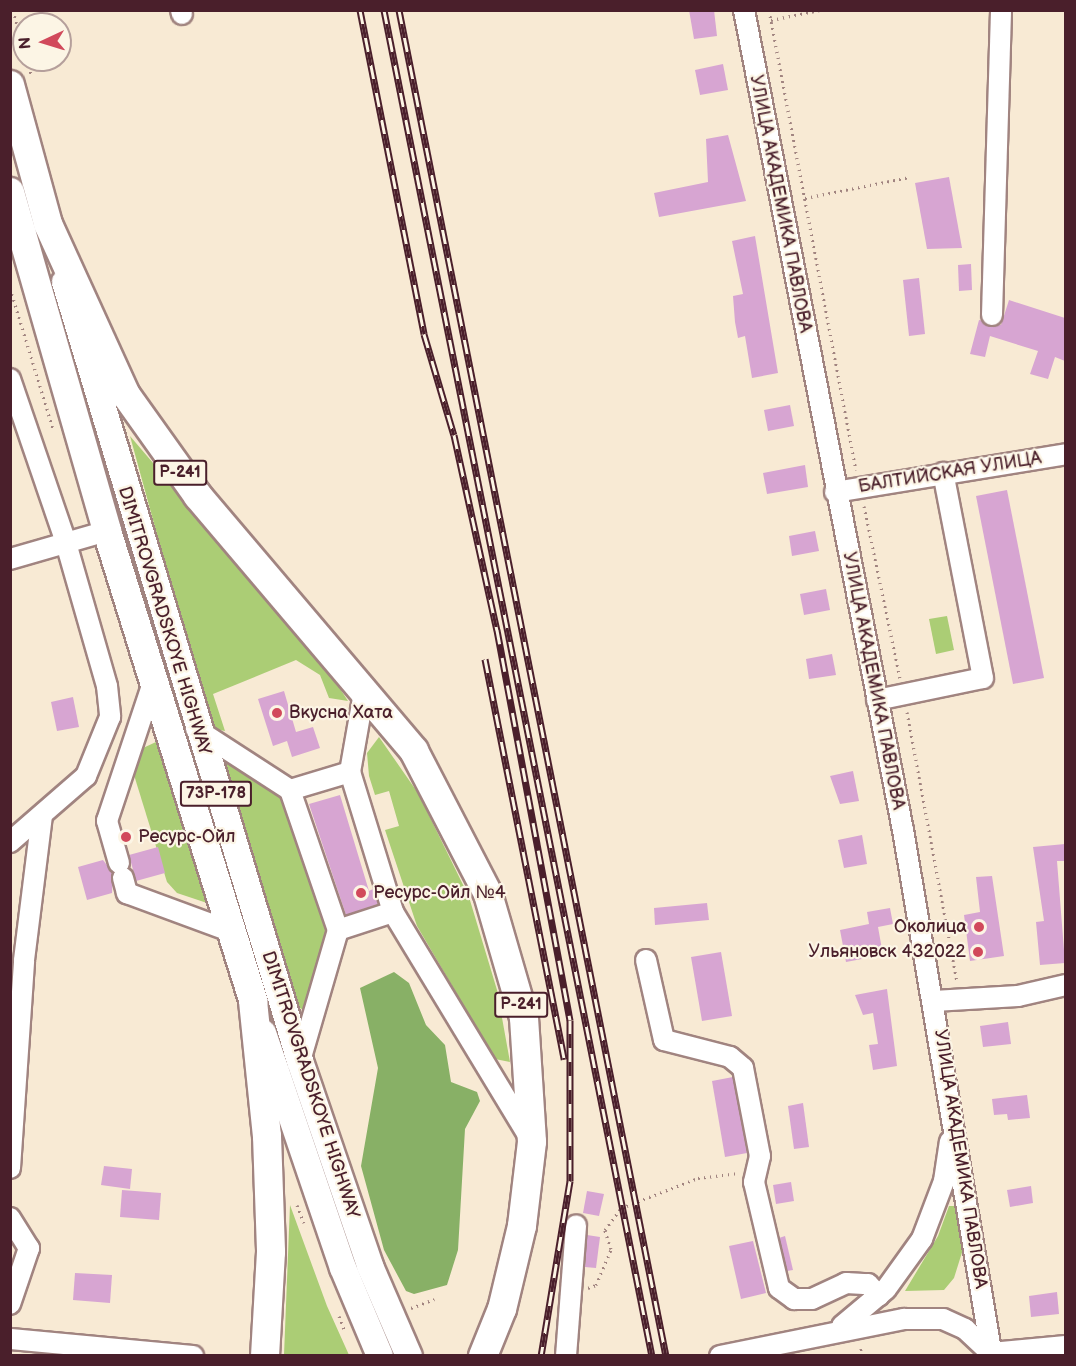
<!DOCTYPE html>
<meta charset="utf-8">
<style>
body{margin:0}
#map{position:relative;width:1076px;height:1366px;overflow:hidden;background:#f8ead4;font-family:"Balsamiq Sans",sans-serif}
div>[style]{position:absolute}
.green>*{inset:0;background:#abcd75}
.forest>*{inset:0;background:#88b066}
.building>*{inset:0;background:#d7a5d2}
.path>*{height:3px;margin-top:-1.5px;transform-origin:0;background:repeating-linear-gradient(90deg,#a18480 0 1.5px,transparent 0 6px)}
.roads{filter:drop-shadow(2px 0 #a18480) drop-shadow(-2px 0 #a18480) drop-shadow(0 2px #a18480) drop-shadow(0 -2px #a18480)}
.minor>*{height:20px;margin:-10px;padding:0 10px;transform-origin:10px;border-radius:10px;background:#fff}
.major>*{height:26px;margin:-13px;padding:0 13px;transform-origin:13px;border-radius:13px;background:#fff}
.highway>*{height:28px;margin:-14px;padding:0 14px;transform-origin:14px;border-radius:14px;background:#fff}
.rail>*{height:7px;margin-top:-3.5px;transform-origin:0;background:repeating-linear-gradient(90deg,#fcf5e5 0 14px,#4a1f2b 0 28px);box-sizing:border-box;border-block:2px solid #4a1f2b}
.dots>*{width:16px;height:16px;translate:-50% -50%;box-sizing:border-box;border:3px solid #fcf5e5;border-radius:50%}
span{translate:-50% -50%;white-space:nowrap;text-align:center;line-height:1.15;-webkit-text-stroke:4.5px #fcf5e5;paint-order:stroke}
.shield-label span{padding:2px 4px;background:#fcf5e5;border:2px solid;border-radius:4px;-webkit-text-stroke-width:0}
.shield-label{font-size:16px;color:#4a1f2b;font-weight:700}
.street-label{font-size:18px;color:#4a1f2b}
.poi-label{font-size:18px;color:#4a1f2b}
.left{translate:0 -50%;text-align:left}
.right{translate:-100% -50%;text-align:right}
.frame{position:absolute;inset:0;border:12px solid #4a1f2b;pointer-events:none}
.north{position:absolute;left:12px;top:12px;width:60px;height:60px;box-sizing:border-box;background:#fcf5e5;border:2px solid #b59f9b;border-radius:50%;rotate:266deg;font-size:16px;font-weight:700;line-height:24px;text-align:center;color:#4a1f2b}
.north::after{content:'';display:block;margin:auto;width:21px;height:27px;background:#d1495b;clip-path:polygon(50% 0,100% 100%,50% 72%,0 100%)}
</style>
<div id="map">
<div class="green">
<div style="clip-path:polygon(130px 436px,322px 661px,348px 701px,329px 698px,320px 675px,296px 660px,213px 694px,225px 731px,210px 728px)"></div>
<div style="clip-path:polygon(947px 616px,954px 650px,936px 654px,929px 619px)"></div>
<div style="clip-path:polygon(379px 737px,418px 793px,469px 897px,497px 990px,510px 1062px,495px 1059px,417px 926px,385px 830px,399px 826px,389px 791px,375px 795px,369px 776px,367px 753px)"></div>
<div style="clip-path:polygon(156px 742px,207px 903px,177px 893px,167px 882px,134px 775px,143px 748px)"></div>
<div style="clip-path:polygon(226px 763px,283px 795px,328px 923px,304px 1010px,293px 1005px,221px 769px)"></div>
<div style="clip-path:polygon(290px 1205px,327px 1306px,349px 1355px,284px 1355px)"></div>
<div style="clip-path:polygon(949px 1206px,958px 1206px,964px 1246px,954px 1278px,944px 1290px,905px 1291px,938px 1236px)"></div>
</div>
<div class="forest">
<div style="clip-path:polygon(394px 972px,409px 983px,426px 1025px,445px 1045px,451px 1082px,477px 1092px,480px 1101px,465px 1129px,458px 1250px,447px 1285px,414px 1294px,406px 1291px,384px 1250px,361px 1166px,378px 1068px,360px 988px)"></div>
</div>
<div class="building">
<div style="clip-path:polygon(689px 10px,714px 10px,717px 36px,694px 39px)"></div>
<div style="clip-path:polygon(723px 64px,728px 90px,700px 95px,695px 70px)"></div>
<div style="clip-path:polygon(728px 135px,746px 201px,659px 217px,654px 193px,708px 182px,706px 139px)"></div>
<div style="clip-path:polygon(949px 177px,962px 248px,927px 249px,915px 183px)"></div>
<div style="clip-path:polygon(755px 236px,778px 373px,752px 378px,745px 336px,738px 338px,735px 322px,733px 296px,743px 294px,732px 241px)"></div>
<div style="clip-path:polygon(971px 264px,972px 290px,959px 291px,958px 265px)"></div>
<div style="clip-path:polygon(919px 278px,925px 334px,909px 336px,903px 280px)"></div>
<div style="clip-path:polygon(1009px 300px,1065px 318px,1065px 361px,1055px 357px,1048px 379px,1030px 374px,1038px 351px,990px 336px,985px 357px,970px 354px,979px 320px,1001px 325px)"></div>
<div style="clip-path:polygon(790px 405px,794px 426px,768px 431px,764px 410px)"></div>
<div style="clip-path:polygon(805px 465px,808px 487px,767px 494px,763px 473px)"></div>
<div style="clip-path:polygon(1007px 490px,1044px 678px,1013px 684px,976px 496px)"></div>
<div style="clip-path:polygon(815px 531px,819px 551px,792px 556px,789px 536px)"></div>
<div style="clip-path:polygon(826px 589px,830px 610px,804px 615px,800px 594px)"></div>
<div style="clip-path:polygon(832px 654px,836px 675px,809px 679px,806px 659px)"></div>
<div style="clip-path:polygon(284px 691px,296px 732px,313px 727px,320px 748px,292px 757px,287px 741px,273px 746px,258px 699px)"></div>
<div style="clip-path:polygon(73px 697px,79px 727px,57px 731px,51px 702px)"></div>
<div style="clip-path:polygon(853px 771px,859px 801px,840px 804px,830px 776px)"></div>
<div style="clip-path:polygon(340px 795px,369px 891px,373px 889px,378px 904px,346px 915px,309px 804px)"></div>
<div style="clip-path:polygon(862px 835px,867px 864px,844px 868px,838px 840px)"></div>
<div style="clip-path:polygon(1065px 844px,1065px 861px,1057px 861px,1065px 963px,1040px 965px,1036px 922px,1044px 921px,1033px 847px)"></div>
<div style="clip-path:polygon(158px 847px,165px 873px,136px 881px,129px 855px)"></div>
<div style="clip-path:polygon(103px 860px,113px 873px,112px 893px,87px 900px,78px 867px)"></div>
<div style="clip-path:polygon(992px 876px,1004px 956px,970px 961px,964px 915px,980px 912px,976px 877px)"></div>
<div style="clip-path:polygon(707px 903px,709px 920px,655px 925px,654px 908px)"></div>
<div style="clip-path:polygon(890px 908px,893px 924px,878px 927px,883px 955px,846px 962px,840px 930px,869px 924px,867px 912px)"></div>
<div style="clip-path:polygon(721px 952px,732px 1016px,702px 1021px,691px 957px)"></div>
<div style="clip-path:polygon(887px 989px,897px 1066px,873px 1070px,869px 1045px,878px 1044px,873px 1013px,863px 1015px,855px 995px)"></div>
<div style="clip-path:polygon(1008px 1022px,1011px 1044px,983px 1047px,980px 1026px)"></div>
<div style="clip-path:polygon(733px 1077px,747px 1153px,725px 1157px,712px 1081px)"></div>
<div style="clip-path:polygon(1027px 1095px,1030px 1118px,1008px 1120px,1007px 1114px,994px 1115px,992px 1099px)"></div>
<div style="clip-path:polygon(803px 1103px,809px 1147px,794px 1149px,788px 1106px)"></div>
<div style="clip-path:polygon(104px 1166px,132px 1169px,130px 1189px,101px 1185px)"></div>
<div style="clip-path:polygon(791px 1182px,794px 1201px,776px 1204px,773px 1185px)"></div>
<div style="clip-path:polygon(1031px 1186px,1033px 1203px,1010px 1207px,1007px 1190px)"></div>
<div style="clip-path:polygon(122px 1190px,161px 1193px,159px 1220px,120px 1217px)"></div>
<div style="clip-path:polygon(587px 1191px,604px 1194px,599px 1216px,583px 1213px)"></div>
<div style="clip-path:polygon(587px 1235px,600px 1237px,596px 1268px,585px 1267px)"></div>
<div style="clip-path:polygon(785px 1236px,793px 1270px,787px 1271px,779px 1238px)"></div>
<div style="clip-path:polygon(753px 1241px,766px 1293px,741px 1299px,729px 1246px)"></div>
<div style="clip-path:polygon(75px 1273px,112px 1275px,110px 1303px,73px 1300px)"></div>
<div style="clip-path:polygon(1057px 1292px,1059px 1314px,1031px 1317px,1029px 1296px)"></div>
</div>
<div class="path">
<div style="left:13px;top:10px;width:42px;rotate:75deg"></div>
<div style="left:769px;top:10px;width:468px;rotate:79.3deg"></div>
<div style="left:771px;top:20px;width:50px;rotate:-11.5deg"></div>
<div style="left:27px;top:60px;width:15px;rotate:74deg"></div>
<div style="left:805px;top:198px;width:107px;rotate:-11.3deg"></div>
<div style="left:10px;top:288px;width:147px;rotate:73deg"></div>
<div style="left:864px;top:506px;width:177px;rotate:78.2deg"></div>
<div style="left:907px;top:712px;width:275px;rotate:79.5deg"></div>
<div style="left:297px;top:1205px;width:19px;rotate:69deg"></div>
<div style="left:588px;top:1288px;width:9px;rotate:-21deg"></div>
<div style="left:596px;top:1285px;width:39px;rotate:-67deg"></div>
<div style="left:611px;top:1249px;width:20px;rotate:-108deg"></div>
<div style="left:605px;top:1230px;width:27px;rotate:-54deg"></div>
<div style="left:621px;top:1208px;width:83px;rotate:-21.3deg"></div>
<div style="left:698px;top:1178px;width:41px;rotate:-7deg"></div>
<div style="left:411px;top:1308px;width:25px;rotate:-21deg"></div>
<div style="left:339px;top:1316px;width:14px;rotate:69deg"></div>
<div style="left:859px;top:1356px;width:10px;rotate:-73deg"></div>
</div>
<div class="roads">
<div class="minor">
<div style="left:181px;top:10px;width:4px;rotate:76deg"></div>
<div style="left:744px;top:10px;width:835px;rotate:79.03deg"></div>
<div style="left:903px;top:830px;width:533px;rotate:80.4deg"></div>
<div style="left:992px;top:315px;width:305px;rotate:-88.3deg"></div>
<div style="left:10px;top:379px;width:173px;rotate:71.1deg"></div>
<div style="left:66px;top:543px;width:149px;rotate:74deg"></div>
<div style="left:107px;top:686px;width:31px;rotate:84deg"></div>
<div style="left:110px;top:717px;width:64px;rotate:112.1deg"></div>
<div style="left:86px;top:776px;width:101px;rotate:139deg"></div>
<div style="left:835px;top:492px;width:234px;rotate:-9.3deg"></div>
<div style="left:10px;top:559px;width:101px;rotate:-16.1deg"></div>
<div style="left:877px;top:700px;width:108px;rotate:-11.7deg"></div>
<div style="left:983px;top:678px;width:209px;rotate:-101deg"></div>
<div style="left:196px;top:729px;width:112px;rotate:33deg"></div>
<div style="left:290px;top:790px;width:148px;rotate:71.1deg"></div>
<div style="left:338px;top:930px;width:136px;rotate:106.2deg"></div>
<div style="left:350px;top:772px;width:86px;rotate:-80deg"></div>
<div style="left:290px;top:790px;width:63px;rotate:-16.7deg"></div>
<div style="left:350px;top:772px;width:146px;rotate:72.9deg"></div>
<div style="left:393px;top:912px;width:58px;rotate:161.9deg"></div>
<div style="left:119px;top:863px;width:44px;rotate:-105.9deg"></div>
<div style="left:107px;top:821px;width:145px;rotate:-71.6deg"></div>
<div style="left:123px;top:878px;width:16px;rotate:75deg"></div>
<div style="left:127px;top:893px;width:110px;rotate:20.3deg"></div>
<div style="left:393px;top:912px;width:263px;rotate:58.8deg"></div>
<div style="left:646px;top:960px;width:82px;rotate:77.3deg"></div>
<div style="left:664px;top:1040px;width:68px;rotate:14.4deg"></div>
<div style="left:730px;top:1057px;width:17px;rotate:40deg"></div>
<div style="left:743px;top:1068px;width:90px;rotate:79.1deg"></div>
<div style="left:760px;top:1156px;width:27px;rotate:103deg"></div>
<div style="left:754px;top:1182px;width:109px;rotate:76.7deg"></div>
<div style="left:779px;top:1288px;width:19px;rotate:36deg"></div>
<div style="left:794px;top:1299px;width:18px"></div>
<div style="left:812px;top:1299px;width:38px;rotate:-25deg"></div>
<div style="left:846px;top:1283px;width:22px;rotate:3deg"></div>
<div style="left:868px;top:1284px;width:16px;rotate:47deg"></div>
<div style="left:934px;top:1001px;width:84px;rotate:-3.4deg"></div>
<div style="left:1018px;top:996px;width:49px;rotate:-12.9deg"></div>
<div style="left:10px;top:1168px;width:208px;rotate:-86.1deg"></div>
<div style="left:24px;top:960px;width:146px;rotate:-82.9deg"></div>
<div style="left:10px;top:1218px;width:36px;rotate:58deg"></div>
<div style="left:29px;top:1248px;width:59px;rotate:108.7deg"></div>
<div style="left:842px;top:1326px;width:57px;rotate:-40.1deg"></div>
<div style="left:886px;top:1289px;width:62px;rotate:-54.2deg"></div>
<div style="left:922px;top:1239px;width:62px;rotate:-69.2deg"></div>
<div style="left:944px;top:1181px;width:40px;rotate:-81.5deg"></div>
<div style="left:10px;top:1339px;width:184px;rotate:5.3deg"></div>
<div style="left:991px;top:1353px;width:75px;rotate:-5.3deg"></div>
<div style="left:566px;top:1356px;width:131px;rotate:-85.6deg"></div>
<div style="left:720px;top:1356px;width:188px;rotate:-11.4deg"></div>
<div style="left:904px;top:1319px;width:39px"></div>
<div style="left:943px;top:1319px;width:24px;rotate:24deg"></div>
<div style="left:965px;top:1329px;width:35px;rotate:43deg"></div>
</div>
<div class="major">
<div style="left:65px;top:282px;width:814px;rotate:73.21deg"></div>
<div style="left:300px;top:1061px;width:217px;rotate:71.1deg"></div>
<div style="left:370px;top:1266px;width:98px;rotate:66.6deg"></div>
<div style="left:263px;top:1033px;width:248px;rotate:71.2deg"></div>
<div style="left:343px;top:1268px;width:95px;rotate:67.2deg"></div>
</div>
<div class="highway">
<div style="left:10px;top:85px;width:144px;rotate:74.7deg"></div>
<div style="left:48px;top:224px;width:188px;rotate:65.5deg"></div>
<div style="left:126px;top:395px;width:124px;rotate:54.5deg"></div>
<div style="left:198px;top:496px;width:334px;rotate:49.7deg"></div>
<div style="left:414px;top:751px;width:161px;rotate:62.6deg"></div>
<div style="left:488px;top:894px;width:129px;rotate:73.8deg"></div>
<div style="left:524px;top:1018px;width:124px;rotate:86.3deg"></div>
<div style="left:532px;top:1142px;width:85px;rotate:96.8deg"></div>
<div style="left:522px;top:1226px;width:85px;rotate:103.5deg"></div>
<div style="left:502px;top:1309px;width:51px;rotate:112deg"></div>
<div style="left:10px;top:192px;width:353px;rotate:74deg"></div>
<div style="left:107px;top:531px;width:492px;rotate:72.7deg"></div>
<div style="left:253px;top:1001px;width:136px;rotate:84.1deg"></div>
<div style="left:267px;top:1136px;width:116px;rotate:88deg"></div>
<div style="left:271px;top:1252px;width:104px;rotate:93.3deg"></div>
</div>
</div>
<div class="rail">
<div style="left:360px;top:10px;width:330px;rotate:78.8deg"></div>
<div style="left:424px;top:334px;width:105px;rotate:73.5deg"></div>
<div style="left:454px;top:435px;width:200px;rotate:77.6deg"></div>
<div style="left:497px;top:630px;width:397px;rotate:79.4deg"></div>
<div style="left:570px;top:1020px;width:161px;rotate:90deg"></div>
<div style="left:570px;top:1181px;width:177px;rotate:99.4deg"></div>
<div style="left:384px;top:10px;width:1372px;rotate:78.74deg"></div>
<div style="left:399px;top:10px;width:1372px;rotate:78.78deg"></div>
<div style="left:485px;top:659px;width:408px;rotate:78.8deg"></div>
</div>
<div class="dots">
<div style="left:277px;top:713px;background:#d1495b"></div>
<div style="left:126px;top:837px;background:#d1495b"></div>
<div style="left:361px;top:893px;background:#d1495b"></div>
<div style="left:979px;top:927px;background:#d1495b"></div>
<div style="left:978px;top:952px;background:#d1495b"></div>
</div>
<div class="shield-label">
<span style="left:180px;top:473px">Р-241</span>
<span style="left:216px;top:794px">73Р-178</span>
<span style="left:521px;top:1005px">Р-241</span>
</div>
<div class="street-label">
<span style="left:780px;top:204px;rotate:79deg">УЛИЦА АКАДЕМИКА ПАВЛОВА</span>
<span style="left:950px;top:473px;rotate:-9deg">БАЛТИЙСКАЯ УЛИЦА</span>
<span style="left:164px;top:621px;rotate:73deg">DIMITROVGRADSKOYE HIGHWAY</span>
<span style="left:873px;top:681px;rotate:79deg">УЛИЦА АКАДЕМИКА ПАВЛОВА</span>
<span style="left:310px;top:1085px;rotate:72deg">DIMITROVGRADSKOYE HIGHWAY</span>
<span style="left:960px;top:1159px;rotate:81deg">УЛИЦА АКАДЕМИКА ПАВЛОВА</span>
</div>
<div class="poi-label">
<span class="left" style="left:289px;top:713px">Вкусна Хата</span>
<span class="left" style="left:138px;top:837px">Ресурс-Ойл</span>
<span class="left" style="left:373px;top:893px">Ресурс-Ойл №4</span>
<span class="right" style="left:967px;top:927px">Околица</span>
<span class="right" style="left:966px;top:952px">Ульяновск 432022</span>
</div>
<div class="frame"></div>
<div class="north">N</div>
</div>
